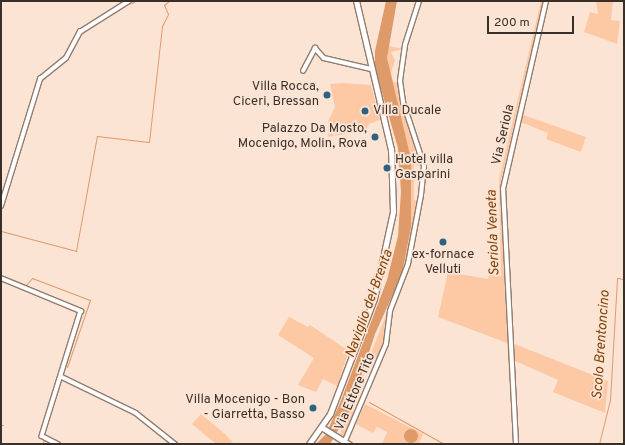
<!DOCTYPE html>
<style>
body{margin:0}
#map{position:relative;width:625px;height:445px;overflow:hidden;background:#fce4d4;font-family:Overpass,sans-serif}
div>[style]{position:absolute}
.green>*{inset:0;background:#fdc8a4}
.water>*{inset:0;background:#df9a6a}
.round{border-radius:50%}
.stream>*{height:1px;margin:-0.5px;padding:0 0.5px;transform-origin:0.5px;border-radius:0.5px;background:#df9a6a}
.roads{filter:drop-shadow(1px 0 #927c6e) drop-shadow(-1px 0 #927c6e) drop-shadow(0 1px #927c6e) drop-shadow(0 -1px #927c6e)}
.minor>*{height:3.5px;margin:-1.75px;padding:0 1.75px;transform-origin:1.75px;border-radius:1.75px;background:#fff}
.major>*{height:4.5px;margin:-2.25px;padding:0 2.25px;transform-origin:2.25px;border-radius:2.25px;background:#fff}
.dots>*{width:11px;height:11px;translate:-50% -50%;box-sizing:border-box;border:2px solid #fce4d4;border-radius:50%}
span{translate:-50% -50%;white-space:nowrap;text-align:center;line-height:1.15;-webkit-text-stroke:3.5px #fce4d4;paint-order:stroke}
.poi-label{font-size:13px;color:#382f29}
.right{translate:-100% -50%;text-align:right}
.left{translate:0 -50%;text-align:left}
.street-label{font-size:13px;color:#382f29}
.water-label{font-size:14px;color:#814207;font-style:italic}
.frame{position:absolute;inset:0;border:2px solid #382f29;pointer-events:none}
.scale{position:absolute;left:487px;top:16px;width:87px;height:18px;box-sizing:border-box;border:2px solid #382f29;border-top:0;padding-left:5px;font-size:12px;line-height:14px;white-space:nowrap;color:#382f29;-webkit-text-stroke:3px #fce4d4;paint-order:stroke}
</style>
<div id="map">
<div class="green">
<div style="clip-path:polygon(397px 1px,389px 46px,403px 49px,391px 52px,395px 60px,391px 73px,393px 82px,399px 83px,402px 105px,422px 166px,414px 165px,414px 200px,419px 201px,406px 266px,393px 298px,385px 343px,379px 359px,371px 356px,351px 410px,357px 413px,344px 438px,340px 436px,341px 430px,402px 274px,411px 227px,387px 57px)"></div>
<div style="clip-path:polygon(541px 1px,544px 1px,501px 180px,513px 444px,507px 343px,438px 317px,448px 272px,488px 279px,489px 275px,501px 276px,499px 179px)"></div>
<div style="clip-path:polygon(596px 1px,613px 1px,611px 20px,620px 21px,617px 44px,584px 32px,590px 12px,598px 14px)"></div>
<div style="clip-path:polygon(342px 83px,371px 85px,380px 120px,369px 124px,366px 130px,328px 137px,328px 121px,335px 107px,330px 84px)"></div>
<div style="clip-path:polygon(521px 114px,586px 137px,581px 152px,546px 139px,548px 133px,518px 121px)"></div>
<div style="clip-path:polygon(289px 317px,308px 327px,310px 325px,349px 351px,337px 386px,323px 379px,316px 392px,298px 385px,314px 358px,278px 335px)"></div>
<div style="clip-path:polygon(512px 343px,608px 381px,605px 413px,553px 392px,558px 380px,513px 360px)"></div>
<div style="clip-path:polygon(365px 404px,423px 434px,419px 444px,382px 444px,387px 432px,377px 427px,373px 433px,356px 424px)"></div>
<div style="clip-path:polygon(201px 414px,226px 435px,234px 444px,216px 444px,192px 424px)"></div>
</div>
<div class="water">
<div style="clip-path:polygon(386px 1px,397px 1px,387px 58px,411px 159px,411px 227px,402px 274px,375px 334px,350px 410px,330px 444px,316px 444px,326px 434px,340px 403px,387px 280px,398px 236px,401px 192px,398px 148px,375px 68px,375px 51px)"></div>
<div class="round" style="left:404px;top:429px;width:14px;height:14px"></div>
</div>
<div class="stream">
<div style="left:151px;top:1px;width:7px"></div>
<div style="left:132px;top:3px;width:4px;rotate:-34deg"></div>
<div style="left:502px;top:188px;width:167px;rotate:-77.2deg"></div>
<div style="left:501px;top:191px;width:93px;rotate:86.9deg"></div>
<div style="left:1px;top:231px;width:78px;rotate:14.9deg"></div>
<div style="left:76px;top:251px;width:117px;rotate:-79.7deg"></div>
<div style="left:97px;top:136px;width:52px;rotate:6.6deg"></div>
<div style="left:149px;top:142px;width:117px;rotate:-83.6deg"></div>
<div style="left:162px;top:26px;width:13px;rotate:-63deg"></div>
<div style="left:168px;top:14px;width:10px;rotate:-114deg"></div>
<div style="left:164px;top:5px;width:6px;rotate:-39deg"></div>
<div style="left:1px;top:275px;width:27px;rotate:22deg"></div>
<div style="left:26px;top:285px;width:9px;rotate:-49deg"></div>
<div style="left:32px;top:278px;width:62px;rotate:20.8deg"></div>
<div style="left:90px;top:300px;width:71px;rotate:108.9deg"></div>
<div style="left:509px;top:333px;width:111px;rotate:87.9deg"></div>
<div style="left:369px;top:402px;width:86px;rotate:29.2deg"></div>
<div style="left:1px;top:425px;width:2px"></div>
<div style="left:43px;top:439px;width:11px;rotate:27deg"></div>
<div style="left:42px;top:444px;width:4px;rotate:-63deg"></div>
<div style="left:599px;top:444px;width:45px;rotate:-76deg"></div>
<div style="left:610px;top:400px;width:122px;rotate:-86.7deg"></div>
<div style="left:617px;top:278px;width:7px;rotate:8deg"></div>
</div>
<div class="roads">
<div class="minor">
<div style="left:303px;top:71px;width:26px;rotate:-62deg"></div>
<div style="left:315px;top:48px;width:13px;rotate:48deg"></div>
<div style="left:324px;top:58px;width:48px;rotate:13.2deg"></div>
<div style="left:1px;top:206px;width:133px;rotate:-72.9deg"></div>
<div style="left:40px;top:79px;width:33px;rotate:-39deg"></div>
<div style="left:66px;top:58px;width:30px;rotate:-62deg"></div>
<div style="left:80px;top:32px;width:58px;rotate:-32.3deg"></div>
<div style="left:1px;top:278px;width:87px;rotate:22.4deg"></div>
<div style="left:81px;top:311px;width:131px;rotate:107.3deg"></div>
<div style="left:42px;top:436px;width:18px;rotate:27deg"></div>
<div style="left:62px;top:377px;width:82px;rotate:25.9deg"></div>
<div style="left:136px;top:413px;width:50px;rotate:38.5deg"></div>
<div style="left:345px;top:441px;width:105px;rotate:-67.1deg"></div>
<div style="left:386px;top:344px;width:33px;rotate:-83deg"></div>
<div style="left:390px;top:311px;width:50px;rotate:-69deg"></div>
<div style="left:408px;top:264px;width:70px;rotate:-79.3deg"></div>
<div style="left:421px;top:195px;width:29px;rotate:-84deg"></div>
<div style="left:424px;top:166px;width:67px;rotate:-108.2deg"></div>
<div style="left:403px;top:102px;width:21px;rotate:-98deg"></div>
<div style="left:400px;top:81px;width:36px;rotate:-82deg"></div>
<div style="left:405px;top:45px;width:46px;rotate:-72.3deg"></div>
<div style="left:516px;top:444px;width:255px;rotate:-92.9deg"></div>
<div style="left:503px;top:189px;width:193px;rotate:-77.1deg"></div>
</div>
<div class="major">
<div style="left:323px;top:428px;width:31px;rotate:32deg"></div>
<div style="left:309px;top:444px;width:37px;rotate:-55deg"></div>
<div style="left:330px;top:414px;width:123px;rotate:-69.1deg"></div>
<div style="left:374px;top:299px;width:89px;rotate:-77.7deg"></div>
<div style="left:393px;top:212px;width:62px;rotate:-91.8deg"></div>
<div style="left:391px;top:150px;width:153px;rotate:-103.2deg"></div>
</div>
</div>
<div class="dots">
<div style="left:327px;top:95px;background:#2e627f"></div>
<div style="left:365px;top:111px;background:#2e627f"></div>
<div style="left:375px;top:137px;background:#2e627f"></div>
<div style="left:387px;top:168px;background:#2e627f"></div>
<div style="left:443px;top:242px;background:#2e627f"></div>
<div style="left:313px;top:408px;background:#2e627f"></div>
</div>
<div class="poi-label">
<span class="right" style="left:319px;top:95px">Villa Rocca,<br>Ciceri, Bressan</span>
<span class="left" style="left:373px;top:111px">Villa Ducale</span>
<span class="right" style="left:367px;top:137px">Palazzo Da Mosto,<br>Mocenigo, Molin, Rova</span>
<span class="left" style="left:395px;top:168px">Hotel villa<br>Gasparini</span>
<span style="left:443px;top:263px">ex-fornace<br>Velluti</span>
<span class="right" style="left:305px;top:408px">Villa Mocenigo - Bon<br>- Giarretta, Basso</span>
</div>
<div class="street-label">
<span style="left:504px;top:135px;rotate:-77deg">Via Seriola</span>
<span style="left:356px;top:392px;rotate:-67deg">Via Ettore Tito</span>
</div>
<div class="water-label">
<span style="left:494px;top:233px;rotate:-92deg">Seriola Veneta</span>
<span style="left:370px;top:304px;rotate:-70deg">Naviglio del Brenta</span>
<span style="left:602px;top:345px;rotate:-86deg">Scolo Brentoncino</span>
</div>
<div class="frame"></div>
<div class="scale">200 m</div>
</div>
